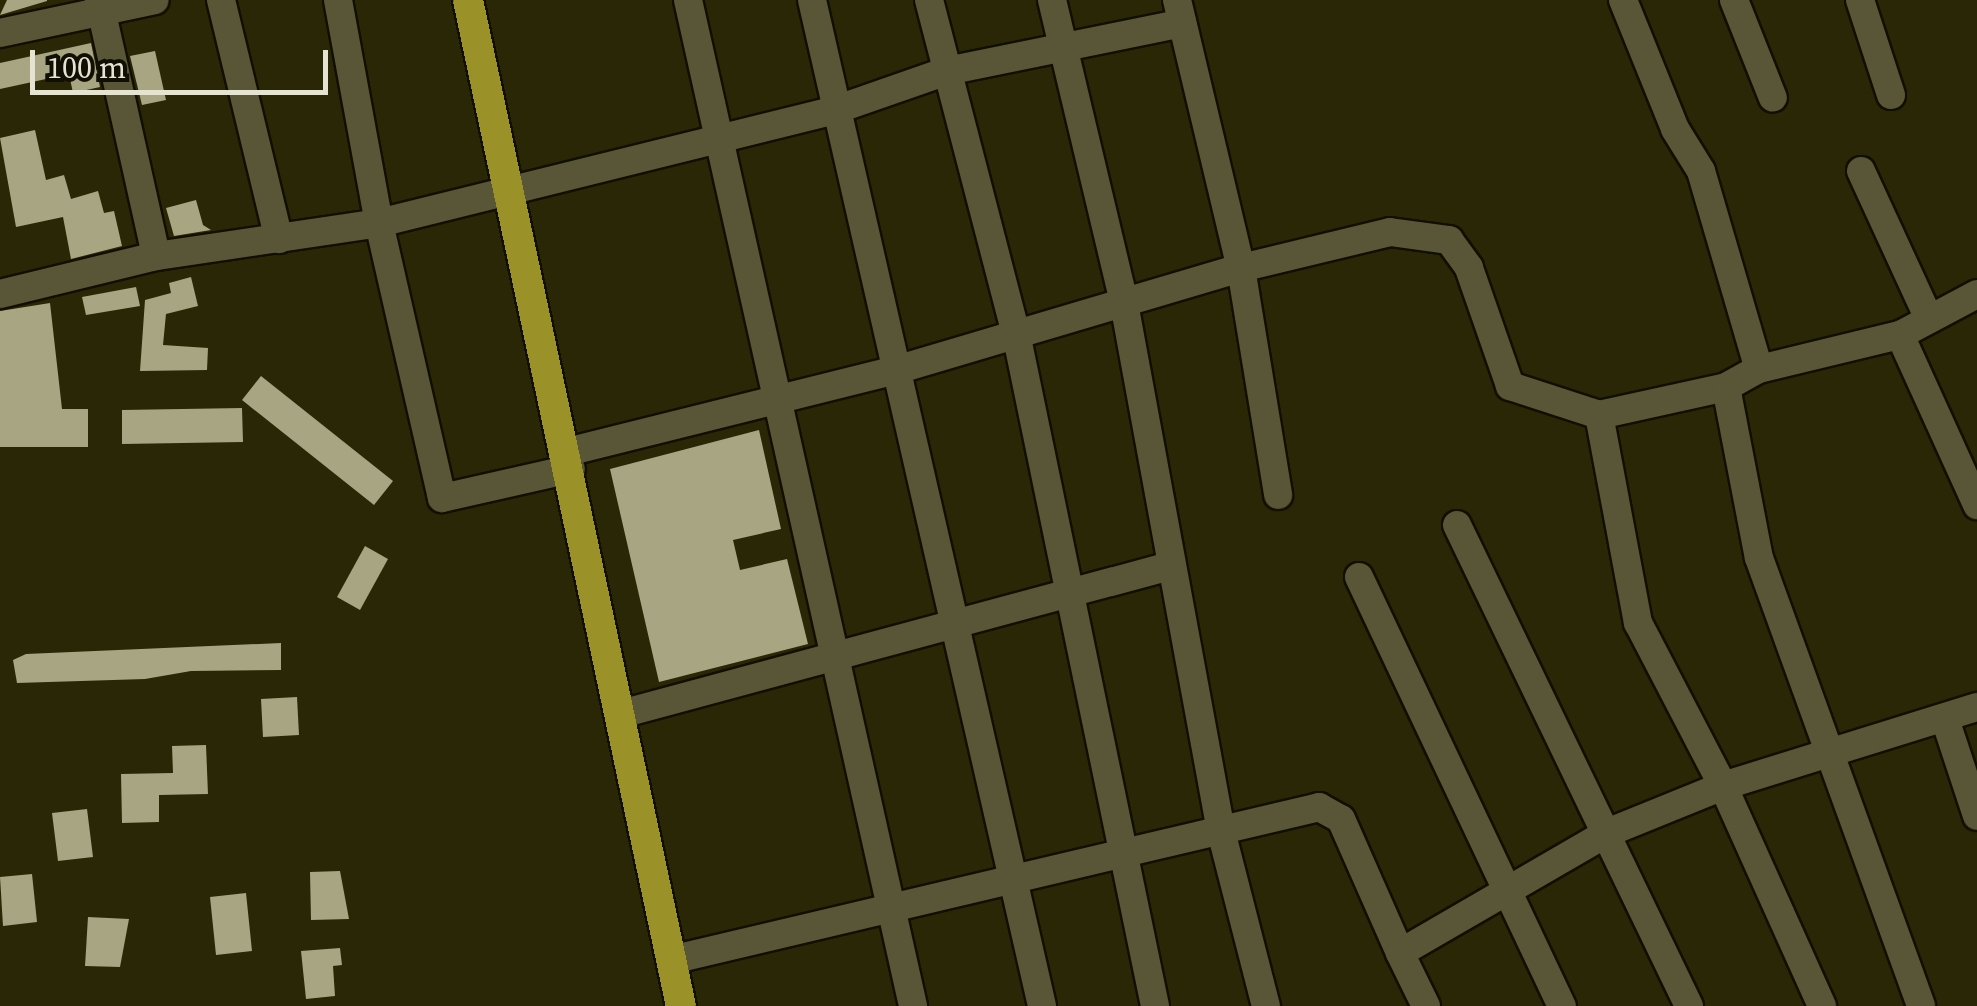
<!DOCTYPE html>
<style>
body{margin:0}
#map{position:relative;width:1977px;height:1006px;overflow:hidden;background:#2a2707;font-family:"Source Serif 4",serif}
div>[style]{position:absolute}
.building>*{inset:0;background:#a7a582}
.roads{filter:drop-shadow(2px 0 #120f00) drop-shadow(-2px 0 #120f00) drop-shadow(0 2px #120f00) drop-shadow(0 -2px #120f00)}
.minor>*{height:28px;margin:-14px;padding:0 14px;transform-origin:14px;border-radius:14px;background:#585636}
.major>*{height:30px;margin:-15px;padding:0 15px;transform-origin:15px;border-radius:15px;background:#9a9128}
span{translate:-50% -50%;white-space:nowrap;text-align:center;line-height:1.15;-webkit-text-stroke:10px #110f04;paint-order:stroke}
.scale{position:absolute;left:30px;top:50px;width:298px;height:45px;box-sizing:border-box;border:5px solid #e5e4d2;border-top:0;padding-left:12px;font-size:30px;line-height:35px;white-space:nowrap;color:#e5e4d2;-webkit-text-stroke:8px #110f04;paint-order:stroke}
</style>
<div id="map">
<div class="building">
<div style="clip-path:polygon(7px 0,47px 0,47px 1px,0 15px)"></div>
<div style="clip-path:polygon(91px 43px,100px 87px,73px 93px,69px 74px,0 89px,0 63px)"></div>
<div style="clip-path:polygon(155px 51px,166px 100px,142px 105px,130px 56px)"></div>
<div style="clip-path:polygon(35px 130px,46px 180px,64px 175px,71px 199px,98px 191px,104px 213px,114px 211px,122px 246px,71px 259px,63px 217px,16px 227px,0 138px)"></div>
<div style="clip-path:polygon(196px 200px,203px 225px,211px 230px,174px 236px,166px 208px)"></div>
<div style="clip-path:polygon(191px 277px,198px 306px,166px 314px,163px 345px,208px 348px,207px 370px,140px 371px,145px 300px,171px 293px,169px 283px)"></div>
<div style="clip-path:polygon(136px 287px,140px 306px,86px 315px,82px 297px)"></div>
<div style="clip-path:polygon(50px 303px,62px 409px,88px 409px,88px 447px,0 447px,0 311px)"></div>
<div style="clip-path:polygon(261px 376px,393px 481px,374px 505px,242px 400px)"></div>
<div style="clip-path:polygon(242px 408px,243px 442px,122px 444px,122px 410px)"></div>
<div style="clip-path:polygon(759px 430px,781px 529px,733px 540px,740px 570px,787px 559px,808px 644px,659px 682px,610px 469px)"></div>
<div style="clip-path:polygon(365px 546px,388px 559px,360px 610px,337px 597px)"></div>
<div style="clip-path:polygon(281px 643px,281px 670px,191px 671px,145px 679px,17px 683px,13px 660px,26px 654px)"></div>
<div style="clip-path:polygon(297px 697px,299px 735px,263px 737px,261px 699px)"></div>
<div style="clip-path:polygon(206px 745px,208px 794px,159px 795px,159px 822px,122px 823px,121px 774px,173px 773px,172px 746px)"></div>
<div style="clip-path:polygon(87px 809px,93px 857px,58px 861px,52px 813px)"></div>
<div style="clip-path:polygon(340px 871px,349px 919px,311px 920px,310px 872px)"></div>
<div style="clip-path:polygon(32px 874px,37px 922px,3px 926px,0 877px)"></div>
<div style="clip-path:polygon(246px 893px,252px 951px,216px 955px,210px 897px)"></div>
<div style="clip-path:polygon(88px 917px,129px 919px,120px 967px,85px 966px)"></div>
<div style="clip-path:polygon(340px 948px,342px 965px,333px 966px,335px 996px,306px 999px,301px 951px)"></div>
</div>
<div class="roads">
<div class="minor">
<div style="left:99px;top:0;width:262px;rotate:77.4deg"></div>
<div style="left:221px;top:0;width:246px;rotate:76.4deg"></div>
<div style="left:338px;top:0;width:227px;rotate:79.6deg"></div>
<div style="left:379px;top:223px;width:282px;rotate:77.1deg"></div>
<div style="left:442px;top:498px;width:132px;rotate:-12.7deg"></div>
<div style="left:688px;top:0;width:1031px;rotate:77.39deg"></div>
<div style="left:812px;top:0;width:1032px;rotate:77.12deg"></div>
<div style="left:929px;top:0;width:344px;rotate:75.4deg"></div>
<div style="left:1016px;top:333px;width:687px;rotate:78.33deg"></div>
<div style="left:1052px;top:0;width:311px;rotate:76.6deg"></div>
<div style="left:1124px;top:303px;width:537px;rotate:79.59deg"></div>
<div style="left:1221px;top:831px;width:181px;rotate:75.6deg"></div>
<div style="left:1177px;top:0;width:276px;rotate:76.6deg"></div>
<div style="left:1241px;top:268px;width:230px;rotate:80.7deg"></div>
<div style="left:1623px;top:0;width:139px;rotate:68deg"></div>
<div style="left:1675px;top:129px;width:49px;rotate:58.2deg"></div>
<div style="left:1701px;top:171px;width:206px;rotate:73.7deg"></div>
<div style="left:1734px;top:0;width:105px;rotate:68.3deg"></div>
<div style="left:1860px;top:0;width:100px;rotate:71.9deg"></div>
<div style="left:0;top:33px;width:158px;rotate:-12deg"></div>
<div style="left:1861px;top:171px;width:163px;rotate:65.3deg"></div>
<div style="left:0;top:294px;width:161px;rotate:-13.7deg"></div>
<div style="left:156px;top:256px;width:225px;rotate:-8.4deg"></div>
<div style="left:379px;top:223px;width:470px;rotate:-13.9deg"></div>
<div style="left:835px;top:110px;width:119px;rotate:-19.2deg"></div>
<div style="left:947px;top:71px;width:240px;rotate:-11.5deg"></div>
<div style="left:1900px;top:335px;width:187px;rotate:65.6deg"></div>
<div style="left:1726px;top:387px;width:174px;rotate:79.1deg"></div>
<div style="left:1759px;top:558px;width:476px;rotate:70.1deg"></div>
<div style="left:567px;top:452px;width:339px;rotate:-14deg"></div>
<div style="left:896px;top:370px;width:360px;rotate:-16.5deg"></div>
<div style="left:1241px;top:268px;width:153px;rotate:-13.6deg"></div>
<div style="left:1390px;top:232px;width:60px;rotate:7.7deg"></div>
<div style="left:1449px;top:240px;width:34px;rotate:54deg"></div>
<div style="left:1469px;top:268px;width:125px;rotate:70.8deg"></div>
<div style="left:1510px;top:386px;width:94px;rotate:18deg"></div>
<div style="left:1457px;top:525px;width:534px;rotate:64.25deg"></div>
<div style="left:1359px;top:577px;width:475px;rotate:64.7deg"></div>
<div style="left:621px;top:714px;width:569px;rotate:-15.09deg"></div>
<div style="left:1945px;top:719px;width:102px;rotate:71.7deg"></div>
<div style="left:1400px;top:953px;width:59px;rotate:63.9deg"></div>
<div style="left:671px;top:960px;width:666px;rotate:-13.28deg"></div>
<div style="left:1319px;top:807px;width:25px;rotate:29deg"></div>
<div style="left:1341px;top:819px;width:146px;rotate:66.2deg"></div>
<div style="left:1400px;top:953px;width:239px;rotate:-30.1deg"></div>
<div style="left:1607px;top:833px;width:125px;rotate:-22.1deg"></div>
<div style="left:1723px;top:786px;width:266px;rotate:-17.3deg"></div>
<div style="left:1822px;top:1006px;width:241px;rotate:-114.2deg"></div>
<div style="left:1723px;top:786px;width:184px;rotate:-117.5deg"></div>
<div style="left:1638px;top:623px;width:212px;rotate:-100.6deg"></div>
<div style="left:1599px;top:415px;width:130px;rotate:-12.4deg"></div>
<div style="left:1726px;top:387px;width:38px;rotate:-29deg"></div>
<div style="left:1759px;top:369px;width:145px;rotate:-13.6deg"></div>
<div style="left:1900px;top:335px;width:87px;rotate:-28deg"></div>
</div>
<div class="major">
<div style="left:468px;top:0;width:1028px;rotate:78.05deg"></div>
</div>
</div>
<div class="scale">100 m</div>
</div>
